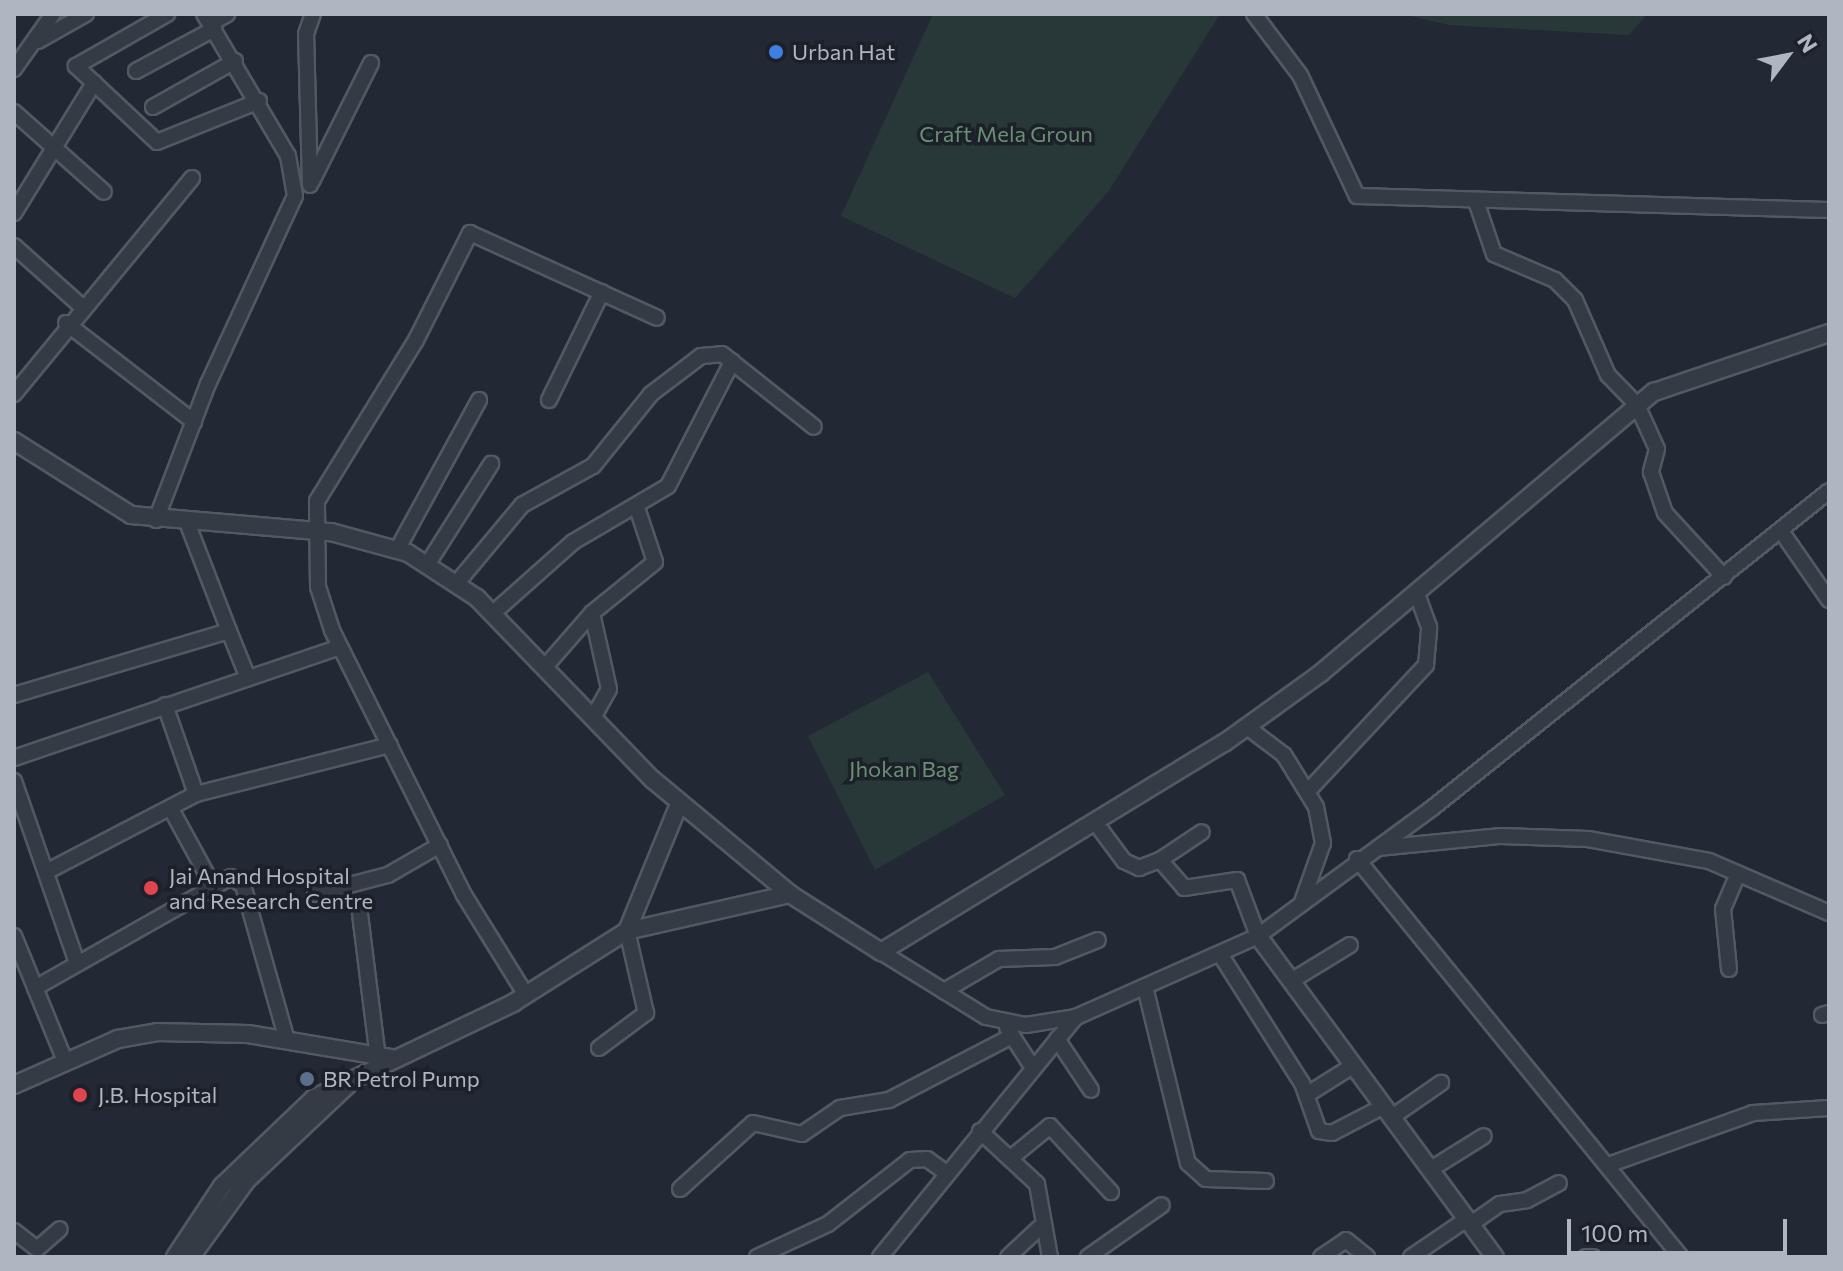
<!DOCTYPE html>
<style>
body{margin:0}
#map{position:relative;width:1843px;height:1271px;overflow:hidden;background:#222934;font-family:Commissioner,sans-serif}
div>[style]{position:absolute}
.green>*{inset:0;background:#283839}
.roads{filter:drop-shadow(2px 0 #535962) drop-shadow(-2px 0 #535962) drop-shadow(0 2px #535962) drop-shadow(0 -2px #535962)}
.minor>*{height:14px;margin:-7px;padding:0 7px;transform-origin:7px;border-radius:7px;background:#353b45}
.tertiary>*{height:16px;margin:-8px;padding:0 8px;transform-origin:8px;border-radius:8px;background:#353b45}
.dots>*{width:22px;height:22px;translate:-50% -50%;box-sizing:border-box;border:4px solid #1b2029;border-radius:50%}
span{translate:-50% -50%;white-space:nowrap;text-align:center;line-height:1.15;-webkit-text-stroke:7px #1b2029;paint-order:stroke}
.poi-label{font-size:22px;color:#b0b6c1}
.left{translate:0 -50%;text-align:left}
.park-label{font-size:22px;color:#6a8f74}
.frame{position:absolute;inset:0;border:16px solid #b0b6c1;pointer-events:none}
.north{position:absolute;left:1747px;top:16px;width:80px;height:80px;-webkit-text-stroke:6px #1b2029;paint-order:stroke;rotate:58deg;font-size:22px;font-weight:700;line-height:32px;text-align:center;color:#b0b6c1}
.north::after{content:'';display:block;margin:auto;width:28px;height:36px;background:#b0b6c1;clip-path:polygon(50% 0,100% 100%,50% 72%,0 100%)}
.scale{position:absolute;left:1567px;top:1219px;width:220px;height:36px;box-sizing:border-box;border:4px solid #b0b6c1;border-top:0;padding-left:10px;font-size:24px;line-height:28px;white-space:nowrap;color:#b0b6c1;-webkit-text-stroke:6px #1b2029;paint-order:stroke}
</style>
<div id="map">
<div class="green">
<div style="clip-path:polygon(933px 14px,1220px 14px,1108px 192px,1015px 298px,841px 216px)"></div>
<div style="clip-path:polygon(1401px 14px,1647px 14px,1629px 35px,1449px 25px)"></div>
<div style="clip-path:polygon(928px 672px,1005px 795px,875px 870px,808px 736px)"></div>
</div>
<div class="roads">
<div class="minor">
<div style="left:1254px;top:14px;width:76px;rotate:53deg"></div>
<div style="left:1300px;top:75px;width:134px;rotate:64.8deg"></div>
<div style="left:1357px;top:196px;width:472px;rotate:1.7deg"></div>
<div style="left:210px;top:24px;width:20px;rotate:-30deg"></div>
<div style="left:38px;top:41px;width:55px;rotate:-29.4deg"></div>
<div style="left:14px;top:69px;width:67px;rotate:-54.7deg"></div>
<div style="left:136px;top:71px;width:89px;rotate:-28.3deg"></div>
<div style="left:94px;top:83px;width:86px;rotate:43.1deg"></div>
<div style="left:157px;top:142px;width:110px;rotate:-21.9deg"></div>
<div style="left:153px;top:107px;width:94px;rotate:-29.3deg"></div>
<div style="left:14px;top:112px;width:120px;rotate:41.6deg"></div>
<div style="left:312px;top:181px;width:132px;rotate:-63.4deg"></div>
<div style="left:310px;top:185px;width:151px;rotate:-91.5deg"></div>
<div style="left:306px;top:34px;width:21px;rotate:-71deg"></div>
<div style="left:1477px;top:204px;width:53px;rotate:71.2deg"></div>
<div style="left:1494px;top:254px;width:66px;rotate:23.1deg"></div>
<div style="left:1555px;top:280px;width:28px;rotate:45deg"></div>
<div style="left:1575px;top:300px;width:82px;rotate:66.3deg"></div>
<div style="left:1608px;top:375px;width:42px;rotate:46deg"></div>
<div style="left:1637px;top:405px;width:48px;rotate:65.6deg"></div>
<div style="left:1657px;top:449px;width:24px;rotate:105deg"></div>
<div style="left:1651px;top:472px;width:43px;rotate:71.1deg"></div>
<div style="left:1665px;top:513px;width:87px;rotate:47.3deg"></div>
<div style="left:14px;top:213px;width:153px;rotate:-58.4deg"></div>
<div style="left:94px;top:83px;width:25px;rotate:-137deg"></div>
<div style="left:76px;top:66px;width:105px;rotate:-29.7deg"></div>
<div style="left:14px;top:246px;width:90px;rotate:41.8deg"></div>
<div style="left:66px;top:323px;width:162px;rotate:37.7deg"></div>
<div style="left:14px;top:394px;width:280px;rotate:-50.5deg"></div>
<div style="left:549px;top:400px;width:120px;rotate:-63.9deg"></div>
<div style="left:156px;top:520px;width:146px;rotate:-69.1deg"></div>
<div style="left:208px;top:384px;width:207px;rotate:-65.2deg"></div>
<div style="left:295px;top:196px;width:41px;rotate:-99.9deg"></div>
<div style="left:288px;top:156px;width:165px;rotate:-120.6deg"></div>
<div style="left:1781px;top:531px;width:84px;rotate:55.2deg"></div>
<div style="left:397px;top:550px;width:171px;rotate:-61.3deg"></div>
<div style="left:427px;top:565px;width:120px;rotate:-57.6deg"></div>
<div style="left:456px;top:584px;width:103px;rotate:-50.1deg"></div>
<div style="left:522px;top:505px;width:81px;rotate:-28.8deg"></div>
<div style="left:593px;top:466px;width:92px;rotate:-51.1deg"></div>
<div style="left:651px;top:394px;width:63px;rotate:-37.2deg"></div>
<div style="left:701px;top:356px;width:21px;rotate:-5deg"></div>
<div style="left:722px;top:354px;width:117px;rotate:38.4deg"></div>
<div style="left:592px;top:613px;width:78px;rotate:77.4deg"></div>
<div style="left:609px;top:689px;width:33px;rotate:119deg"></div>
<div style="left:492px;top:614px;width:108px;rotate:-41.6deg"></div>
<div style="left:573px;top:542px;width:110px;rotate:-30.5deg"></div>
<div style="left:668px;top:486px;width:140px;rotate:-62.7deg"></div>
<div style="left:229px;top:631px;width:51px;rotate:68deg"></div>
<div style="left:544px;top:668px;width:73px;rotate:-48.9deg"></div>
<div style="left:592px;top:613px;width:81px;rotate:-39deg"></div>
<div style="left:655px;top:562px;width:57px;rotate:-108.4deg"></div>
<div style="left:14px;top:695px;width:224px;rotate:-16.6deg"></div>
<div style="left:229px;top:631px;width:117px;rotate:-111.1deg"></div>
<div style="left:1247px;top:727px;width:46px;rotate:37.1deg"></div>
<div style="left:1284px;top:755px;width:61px;rotate:58.4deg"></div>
<div style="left:1316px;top:807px;width:37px;rotate:79deg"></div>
<div style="left:1323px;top:843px;width:63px;rotate:109.6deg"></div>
<div style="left:14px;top:758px;width:344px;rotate:-18.8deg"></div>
<div style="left:14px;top:781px;width:193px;rotate:70.9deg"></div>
<div style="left:1308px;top:791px;width:173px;rotate:-46.9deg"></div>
<div style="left:1426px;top:665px;width:38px;rotate:-85deg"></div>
<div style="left:1429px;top:627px;width:33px;rotate:-110deg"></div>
<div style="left:196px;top:794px;width:200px;rotate:-14.2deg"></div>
<div style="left:171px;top:809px;width:85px;rotate:61.3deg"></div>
<div style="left:1095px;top:822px;width:49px;rotate:53.4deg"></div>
<div style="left:1124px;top:861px;width:17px;rotate:25deg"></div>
<div style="left:1139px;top:868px;width:22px;rotate:-21deg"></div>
<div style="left:1160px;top:860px;width:37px;rotate:49deg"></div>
<div style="left:1184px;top:888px;width:54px;rotate:-8.6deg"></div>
<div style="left:1237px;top:880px;width:60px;rotate:69.4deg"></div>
<div style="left:1378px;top:848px;width:124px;rotate:-5.6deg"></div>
<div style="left:1501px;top:836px;width:87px;rotate:2deg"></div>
<div style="left:1588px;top:839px;width:123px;rotate:10.3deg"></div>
<div style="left:1709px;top:861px;width:131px;rotate:23.4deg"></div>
<div style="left:1357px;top:859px;width:513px;rotate:50.85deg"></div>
<div style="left:1160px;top:860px;width:50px;rotate:-33.7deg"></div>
<div style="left:46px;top:872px;width:169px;rotate:-27.5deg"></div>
<div style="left:196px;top:794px;width:94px;rotate:-109.2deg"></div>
<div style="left:315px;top:894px;width:75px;rotate:-14.6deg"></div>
<div style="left:388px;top:875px;width:60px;rotate:-30deg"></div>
<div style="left:360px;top:914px;width:145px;rotate:82.9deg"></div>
<div style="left:14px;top:936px;width:135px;rotate:67.8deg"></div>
<div style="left:881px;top:952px;width:123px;rotate:31.8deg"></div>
<div style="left:986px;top:1017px;width:41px;rotate:11.3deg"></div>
<div style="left:1026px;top:1025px;width:51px;rotate:-9.1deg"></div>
<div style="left:1076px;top:1017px;width:199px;rotate:-24deg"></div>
<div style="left:1258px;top:936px;width:215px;rotate:-36.3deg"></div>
<div style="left:1431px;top:809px;width:509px;rotate:-38.62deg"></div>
<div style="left:1220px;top:954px;width:153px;rotate:57.6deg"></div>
<div style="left:1302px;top:1083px;width:51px;rotate:70.5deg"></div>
<div style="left:1319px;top:1131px;width:13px;rotate:9deg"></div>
<div style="left:1332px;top:1133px;width:59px;rotate:-27.4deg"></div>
<div style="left:1729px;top:969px;width:60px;rotate:-95.7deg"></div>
<div style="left:1723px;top:909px;width:38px;rotate:-67deg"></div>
<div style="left:1291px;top:981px;width:69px;rotate:-31.4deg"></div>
<div style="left:1145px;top:987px;width:181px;rotate:76.3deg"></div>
<div style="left:1188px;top:1163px;width:24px;rotate:42deg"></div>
<div style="left:1206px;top:1179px;width:60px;rotate:1.9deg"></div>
<div style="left:35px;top:988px;width:225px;rotate:-29.5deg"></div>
<div style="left:231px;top:877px;width:14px;rotate:34deg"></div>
<div style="left:243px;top:885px;width:161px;rotate:74.2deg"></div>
<div style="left:944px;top:991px;width:64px;rotate:-30.2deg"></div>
<div style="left:999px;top:959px;width:56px;rotate:-2deg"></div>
<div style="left:1055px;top:957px;width:46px;rotate:-21.6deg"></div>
<div style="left:526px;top:995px;width:118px;rotate:-121.8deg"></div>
<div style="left:464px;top:895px;width:296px;rotate:-116.5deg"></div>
<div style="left:332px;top:630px;width:45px;rotate:-108deg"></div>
<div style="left:318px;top:587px;width:86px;rotate:-90.7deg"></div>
<div style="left:317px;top:501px;width:189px;rotate:-58.4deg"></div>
<div style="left:416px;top:340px;width:120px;rotate:-63.2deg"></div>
<div style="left:470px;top:233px;width:205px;rotate:24.4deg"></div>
<div style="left:1822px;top:1015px;width:7px;rotate:-16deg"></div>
<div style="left:1007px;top:1028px;width:48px;rotate:57deg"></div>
<div style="left:1057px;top:1039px;width:61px;rotate:56.3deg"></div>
<div style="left:599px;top:1048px;width:59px;rotate:-36.7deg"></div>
<div style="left:646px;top:1013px;width:84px;rotate:-103deg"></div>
<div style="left:1308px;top:1094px;width:54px;rotate:-32.2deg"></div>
<div style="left:1392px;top:1117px;width:60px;rotate:-34.8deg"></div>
<div style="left:980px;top:1131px;width:78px;rotate:42.9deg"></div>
<div style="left:1037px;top:1184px;width:74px;rotate:79.9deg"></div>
<div style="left:1012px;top:1157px;width:49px;rotate:-39.2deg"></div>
<div style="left:1050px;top:1126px;width:90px;rotate:47.3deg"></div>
<div style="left:1608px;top:1165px;width:154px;rotate:-19.7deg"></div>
<div style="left:1753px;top:1113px;width:76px;rotate:-3.8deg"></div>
<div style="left:1431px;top:1169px;width:62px;rotate:-31.9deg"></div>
<div style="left:680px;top:1189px;width:98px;rotate:-42.1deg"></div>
<div style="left:753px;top:1123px;width:50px;rotate:12.7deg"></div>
<div style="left:802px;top:1134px;width:46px;rotate:-34.4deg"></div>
<div style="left:840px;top:1108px;width:50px;rotate:-9.3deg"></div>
<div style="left:889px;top:1100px;width:139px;rotate:-27.5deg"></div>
<div style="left:1471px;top:1224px;width:35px;rotate:-35deg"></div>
<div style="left:1500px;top:1204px;width:27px;rotate:-8deg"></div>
<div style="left:1527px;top:1200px;width:36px;rotate:-28deg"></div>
<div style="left:14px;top:1231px;width:29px;rotate:38deg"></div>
<div style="left:37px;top:1249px;width:30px;rotate:-41deg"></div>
<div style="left:757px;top:1257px;width:78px;rotate:-24.9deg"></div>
<div style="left:828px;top:1224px;width:104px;rotate:-38deg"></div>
<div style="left:910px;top:1160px;width:17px;rotate:-3deg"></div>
<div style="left:927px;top:1159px;width:22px;rotate:36deg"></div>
<div style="left:880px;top:1257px;width:310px;rotate:-50.8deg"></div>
<div style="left:1008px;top:1257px;width:42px;rotate:-43.1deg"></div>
<div style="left:1088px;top:1257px;width:90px;rotate:-35.1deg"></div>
<div style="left:1321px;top:1257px;width:30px;rotate:-34deg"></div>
<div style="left:1346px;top:1240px;width:27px;rotate:39deg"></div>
<div style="left:1411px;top:1257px;width:68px;rotate:-34.2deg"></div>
<div style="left:1586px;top:1257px;width:7px"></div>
</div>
<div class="tertiary">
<div style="left:14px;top:441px;width:138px;rotate:32.3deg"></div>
<div style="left:131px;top:515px;width:201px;rotate:4.9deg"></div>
<div style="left:331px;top:532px;width:80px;rotate:15.3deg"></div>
<div style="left:408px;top:553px;width:82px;rotate:33.1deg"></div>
<div style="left:477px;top:598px;width:252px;rotate:46deg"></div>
<div style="left:652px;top:779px;width:180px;rotate:39.8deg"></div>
<div style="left:790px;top:894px;width:108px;rotate:32.5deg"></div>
<div style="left:881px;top:952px;width:402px;rotate:-31.4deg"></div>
<div style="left:1224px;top:743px;width:120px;rotate:-35.8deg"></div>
<div style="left:1321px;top:673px;width:436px;rotate:-40.2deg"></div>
<div style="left:1654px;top:392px;width:185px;rotate:-18.6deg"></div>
<div style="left:627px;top:931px;width:139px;rotate:-67.7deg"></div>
<div style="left:1258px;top:936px;width:399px;rotate:53.6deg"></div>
<div style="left:14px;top:1085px;width:114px;rotate:-23.9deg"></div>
<div style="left:118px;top:1039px;width:40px;rotate:-10deg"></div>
<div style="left:157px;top:1032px;width:91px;rotate:1.3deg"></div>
<div style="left:248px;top:1034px;width:146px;rotate:9.5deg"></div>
<div style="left:175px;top:1257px;width:85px;rotate:-56.5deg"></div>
<div style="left:222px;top:1186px;width:127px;rotate:-43.7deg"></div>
<div style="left:314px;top:1098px;width:221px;rotate:-25.5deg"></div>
<div style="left:513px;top:1003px;width:135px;rotate:-32.3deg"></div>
<div style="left:627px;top:931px;width:167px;rotate:-12.8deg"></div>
<div style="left:191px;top:1257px;width:95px;rotate:-54deg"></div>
<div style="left:247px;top:1180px;width:140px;rotate:-43.3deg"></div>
</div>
</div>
<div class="dots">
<div style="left:776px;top:52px;background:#3f7fe0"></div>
<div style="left:151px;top:888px;background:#e0444e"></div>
<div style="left:307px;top:1079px;background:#5c6f8a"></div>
<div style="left:80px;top:1095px;background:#e0444e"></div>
</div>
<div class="poi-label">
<span class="left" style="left:792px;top:52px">Urban Hat</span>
<span class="left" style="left:169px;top:888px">Jai Anand Hospital<br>and Research Centre</span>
<span class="left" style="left:323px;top:1079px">BR Petrol Pump</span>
<span class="left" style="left:98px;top:1095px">J.B. Hospital</span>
</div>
<div class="park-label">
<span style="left:1006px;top:134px">Craft Mela Groun</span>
<span style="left:904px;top:769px">Jhokan Bag</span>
</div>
<div class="frame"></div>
<div class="north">N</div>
<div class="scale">100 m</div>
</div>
